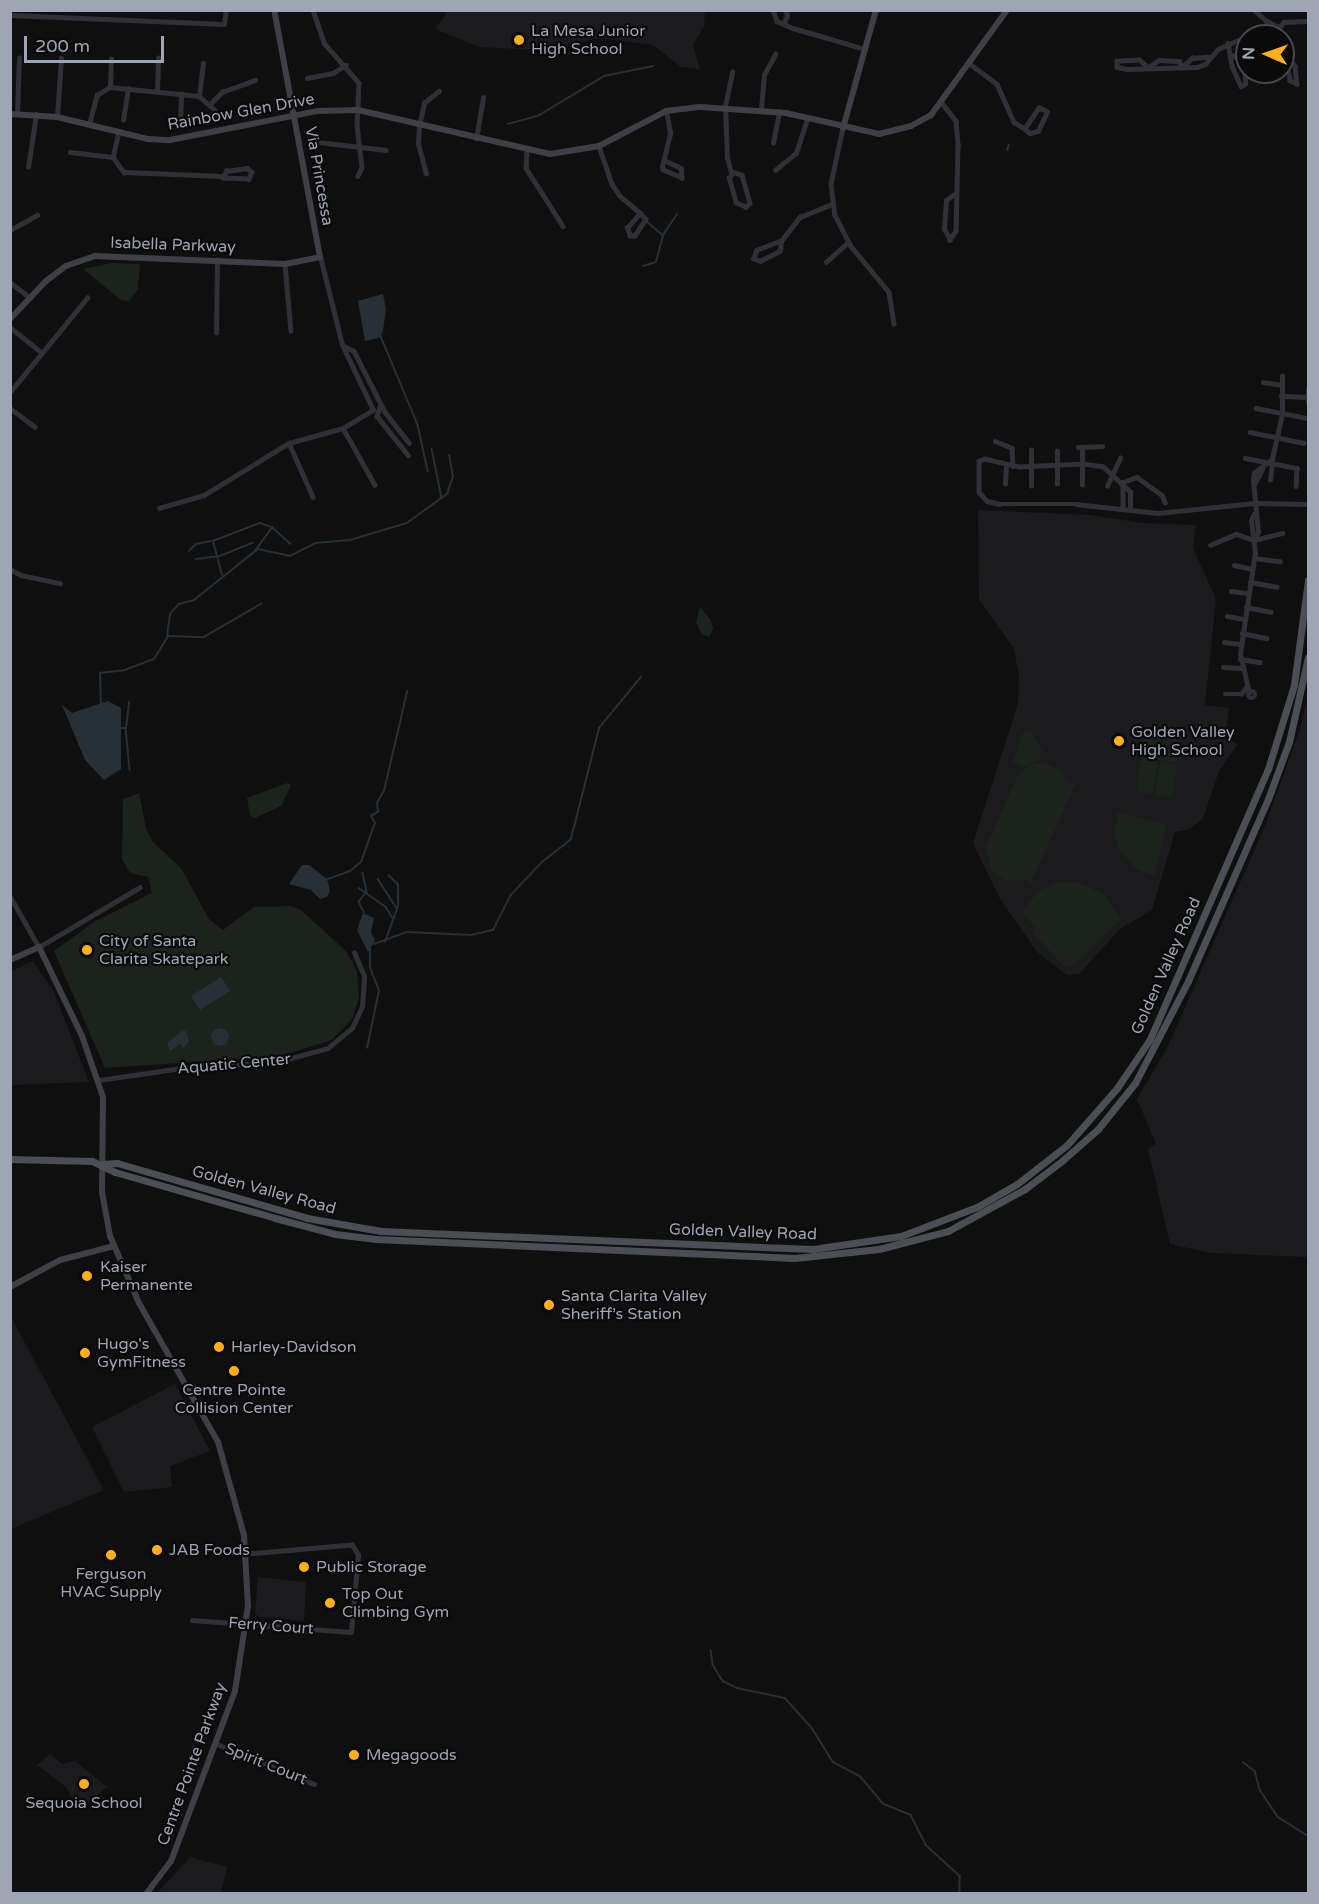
<!DOCTYPE html>
<meta charset="utf-8">
<style>
body{margin:0}
#map{position:relative;width:1319px;height:1904px;overflow:hidden;background:#0f0f10;font-family:"Varela Round",sans-serif}
div>[style]{position:absolute}
.built>*{inset:0;background:#1b1b1d}
.green>*{inset:0;background:#1b231c}
.water>*{inset:0;background:#273036}
.round{border-radius:50%}
.stream>*{height:1.5px;margin:-0.75px;padding:0 0.75px;transform-origin:0.75px;border-radius:0.75px;background:#273036}
.street>*{height:4.5px;margin:-2.25px;padding:0 2.25px;transform-origin:2.25px;border-radius:2.25px;background:#303136}
.street>.ring{margin:-2.25px;padding:0;box-sizing:content-box;background:none;border:4.5px solid #303136;border-radius:50%}
.secondary>*{height:6px;margin:-3px;padding:0 3px;transform-origin:3px;border-radius:3px;background:#3e4046}
.primary>*{height:7px;margin:-3.5px;padding:0 3.5px;transform-origin:3.5px;border-radius:3.5px;background:#4c4e55}
.dots>*{width:16px;height:16px;translate:-50% -50%;box-sizing:border-box;border:3px solid #0a0a0b;border-radius:50%}
span{translate:-50% -50%;white-space:nowrap;text-align:center;line-height:1.15;-webkit-text-stroke:4.5px #0a0a0b;paint-order:stroke}
.poi-label{font-size:16px;color:#9fa5b2}
.left{translate:0 -50%;text-align:left}
.street-label{font-size:16px;color:#9fa5b2}
.frame{position:absolute;inset:0;border:12px solid #9fa5b2;pointer-events:none}
.north{position:absolute;left:1235px;top:24px;width:60px;height:60px;box-sizing:border-box;background:#0a0a0b;border:2px solid #46484e;border-radius:50%;rotate:272deg;font-size:16px;font-weight:700;line-height:24px;text-align:center;color:#9fa5b2}
.north::after{content:'';display:block;margin:auto;width:21px;height:27px;background:#fdaf1a;clip-path:polygon(50% 0,100% 100%,50% 72%,0 100%)}
.scale{position:absolute;left:24px;top:36px;width:140px;height:27px;box-sizing:border-box;border:3px solid #9fa5b2;border-top:0;padding-left:8px;font-size:18px;line-height:21px;white-space:nowrap;color:#9fa5b2;-webkit-text-stroke:4px #0a0a0b;paint-order:stroke}
</style>
<div id="map">
<div class="built">
<div style="clip-path:polygon(448px 11px,705px 11px,704px 26px,693px 45px,700px 69px,681px 67px,653px 45px,599px 38px,542px 50px,479px 47px,435px 29px)"></div>
<div style="clip-path:polygon(978px 510px,1090px 515px,1143px 523px,1196px 525px,1193px 548px,1216px 599px,1205px 705px,1229px 708px,1225px 738px,1238px 744px,1219px 771px,1203px 818px,1190px 829px,1175px 832px,1152px 910px,1120px 929px,1079px 974px,1067px 975px,1037px 952px,999px 897px,973px 843px,1018px 704px,1019px 676px,1014px 649px,979px 599px)"></div>
<div style="clip-path:polygon(1308px 695px,1308px 1257px,1211px 1253px,1170px 1244px,1148px 1149px,1156px 1144px,1137px 1099px,1167px 1048px,1265px 826px,1300px 729px)"></div>
<div style="clip-path:polygon(33px 961px,54px 992px,89px 1082px,11px 1085px,11px 971px)"></div>
<div style="clip-path:polygon(10px 1315px,104px 1490px,11px 1529px,10px 1529px)"></div>
<div style="clip-path:polygon(175px 1384px,210px 1451px,170px 1466px,172px 1487px,124px 1492px,92px 1427px)"></div>
<div style="clip-path:polygon(258px 1577px,306px 1582px,304px 1621px,259px 1617px,255px 1613px)"></div>
<div style="clip-path:polygon(50px 1754px,62px 1764px,75px 1761px,107px 1787px,79px 1811px,66px 1787px,37px 1765px)"></div>
<div style="clip-path:polygon(190px 1857px,227px 1867px,221px 1893px,157px 1893px)"></div>
</div>
<div class="green">
<div style="clip-path:polygon(112px 263px,140px 264px,138px 289px,129px 301px,121px 300px,83px 269px)"></div>
<div style="clip-path:polygon(700px 607px,711px 620px,713px 629px,709px 637px,702px 634px,696px 622px)"></div>
<div style="clip-path:polygon(1146px 725px,1163px 727px,1158px 760px,1141px 758px,1144px 736px,1153px 737px,1144px 735px)"></div>
<div style="clip-path:polygon(1165px 727px,1182px 730px,1177px 763px,1160px 761px)"></div>
<div style="clip-path:polygon(1030px 729px,1042px 750px,1038px 761px,1023px 767px,1013px 762px,1022px 734px)"></div>
<div style="clip-path:polygon(1141px 759px,1158px 761px,1153px 794px,1137px 792px,1138px 782px,1146px 782px,1138px 781px)"></div>
<div style="clip-path:polygon(1160px 762px,1177px 764px,1174px 786px,1158px 784px,1174px 787px,1172px 797px,1155px 795px)"></div>
<div style="clip-path:polygon(1045px 763px,1061px 770px,1069px 783px,1076px 783px,1030px 885px,1026px 880px,1007px 881px,991px 871px,986px 847px,1018px 775px,1032px 764px)"></div>
<div style="clip-path:polygon(287px 783px,291px 785px,281px 806px,255px 818px,250px 816px,247px 798px)"></div>
<div style="clip-path:polygon(139px 793px,146px 828px,153px 842px,181px 868px,209px 919px,223px 930px,254px 907px,290px 906px,301px 910px,346px 951px,357px 971px,359px 998px,352px 1019px,332px 1040px,280px 1056px,105px 1068px,54px 951px,94px 922px,152px 893px,148px 877px,130px 873px,122px 859px,123px 799px)"></div>
<div style="clip-path:polygon(1118px 812px,1164px 824px,1166px 829px,1154px 876px,1137px 869px,1119px 850px,1114px 833px)"></div>
<div style="clip-path:polygon(1076px 882px,1104px 894px,1121px 919px,1073px 966px,1064px 966px,1032px 932px,1036px 928px,1022px 913px,1038px 891px,1056px 883px)"></div>
</div>
<div class="water">
<div style="clip-path:polygon(383px 294px,386px 309px,383px 331px,379px 338px,365px 341px,358px 301px)"></div>
<div style="clip-path:polygon(108px 701px,121px 708px,121px 769px,104px 780px,85px 760px,62px 705px,72px 713px)"></div>
<div style="clip-path:polygon(302px 865px,309px 865px,327px 879px,330px 891px,327px 897px,320px 899px,311px 890px,289px 884px)"></div>
<div style="clip-path:polygon(363px 913px,374px 918px,371px 932px,375px 941px,368px 952px,357px 930px)"></div>
<div style="clip-path:polygon(221px 977px,230px 991px,200px 1010px,191px 996px)"></div>
<div class="round" style="left:211px;top:1028px;width:18px;height:18px"></div>
<div style="clip-path:polygon(182px 1031px,186px 1031px,189px 1042px,183px 1048px,180px 1044px,170px 1051px,167px 1043px)"></div>
</div>
<div class="stream">
<div style="left:508px;top:124px;width:31px;rotate:-15deg"></div>
<div style="left:538px;top:116px;width:77px;rotate:-31.2deg"></div>
<div style="left:604px;top:76px;width:50px;rotate:-11.5deg"></div>
<div style="left:1007px;top:150px;width:5px;rotate:-68deg"></div>
<div style="left:663px;top:235px;width:25px;rotate:-56deg"></div>
<div style="left:643px;top:266px;width:14px;rotate:-17deg"></div>
<div style="left:656px;top:262px;width:27px;rotate:-75deg"></div>
<div style="left:663px;top:236px;width:23px;rotate:-139deg"></div>
<div style="left:380px;top:334px;width:99px;rotate:67.3deg"></div>
<div style="left:418px;top:425px;width:47px;rotate:77.7deg"></div>
<div style="left:432px;top:449px;width:50px;rotate:78.5deg"></div>
<div style="left:189px;top:551px;width:10px;rotate:-45deg"></div>
<div style="left:196px;top:544px;width:15px;rotate:-11deg"></div>
<div style="left:255px;top:551px;width:29px;rotate:-54deg"></div>
<div style="left:196px;top:559px;width:24px;rotate:-7deg"></div>
<div style="left:220px;top:556px;width:35px;rotate:-22deg"></div>
<div style="left:222px;top:575px;width:35px;rotate:-105deg"></div>
<div style="left:213px;top:541px;width:50px;rotate:-21deg"></div>
<div style="left:260px;top:523px;width:13px;rotate:18deg"></div>
<div style="left:272px;top:527px;width:25px;rotate:42deg"></div>
<div style="left:169px;top:636px;width:35px;rotate:2deg"></div>
<div style="left:204px;top:637px;width:66px;rotate:-30.1deg"></div>
<div style="left:101px;top:704px;width:31px;rotate:-92deg"></div>
<div style="left:100px;top:673px;width:25px;rotate:-7deg"></div>
<div style="left:125px;top:670px;width:31px;rotate:-21deg"></div>
<div style="left:154px;top:659px;width:25px;rotate:-58deg"></div>
<div style="left:167px;top:638px;width:24px;rotate:-83deg"></div>
<div style="left:170px;top:614px;width:13px;rotate:-48deg"></div>
<div style="left:179px;top:604px;width:16px;rotate:-15deg"></div>
<div style="left:194px;top:600px;width:82px;rotate:-38.6deg"></div>
<div style="left:258px;top:549px;width:33px;rotate:12deg"></div>
<div style="left:290px;top:556px;width:28px;rotate:-27deg"></div>
<div style="left:315px;top:543px;width:35px;rotate:-5deg"></div>
<div style="left:350px;top:540px;width:59px;rotate:-16.6deg"></div>
<div style="left:407px;top:523px;width:49px;rotate:-35.9deg"></div>
<div style="left:447px;top:494px;width:18px;rotate:-71deg"></div>
<div style="left:453px;top:477px;width:22px;rotate:-100deg"></div>
<div style="left:120px;top:728px;width:6px"></div>
<div style="left:126px;top:728px;width:26px;rotate:-83deg"></div>
<div style="left:126px;top:729px;width:41px;rotate:84.4deg"></div>
<div style="left:363px;top:873px;width:19px;rotate:78deg"></div>
<div style="left:367px;top:892px;width:13px;rotate:129deg"></div>
<div style="left:359px;top:902px;width:11px;rotate:63deg"></div>
<div style="left:328px;top:879px;width:23px;rotate:-20deg"></div>
<div style="left:350px;top:871px;width:14px;rotate:-39deg"></div>
<div style="left:361px;top:862px;width:41px;rotate:-70.3deg"></div>
<div style="left:375px;top:823px;width:8px;rotate:-120deg"></div>
<div style="left:371px;top:816px;width:8px;rotate:-30deg"></div>
<div style="left:378px;top:812px;width:9px;rotate:-96deg"></div>
<div style="left:377px;top:803px;width:14px;rotate:-60deg"></div>
<div style="left:384px;top:791px;width:102px;rotate:-76.9deg"></div>
<div style="left:378px;top:879px;width:35px;rotate:57deg"></div>
<div style="left:359px;top:888px;width:33px;rotate:35deg"></div>
<div style="left:386px;top:907px;width:13px;rotate:58deg"></div>
<div style="left:385px;top:942px;width:38px;rotate:-70deg"></div>
<div style="left:398px;top:906px;width:21px;rotate:-90deg"></div>
<div style="left:398px;top:885px;width:13px;rotate:-135deg"></div>
<div style="left:374px;top:944px;width:35px;rotate:-20deg"></div>
<div style="left:407px;top:932px;width:64px;rotate:2.7deg"></div>
<div style="left:471px;top:935px;width:23px;rotate:-13deg"></div>
<div style="left:493px;top:930px;width:38px;rotate:-63deg"></div>
<div style="left:510px;top:896px;width:47px;rotate:-46.7deg"></div>
<div style="left:542px;top:862px;width:37px;rotate:-38deg"></div>
<div style="left:571px;top:839px;width:114px;rotate:-75.8deg"></div>
<div style="left:599px;top:728px;width:66px;rotate:-50.5deg"></div>
<div style="left:367px;top:1048px;width:58px;rotate:-78.1deg"></div>
<div style="left:379px;top:991px;width:25px;rotate:-111deg"></div>
<div style="left:370px;top:968px;width:19px;rotate:-90deg"></div>
<div style="left:711px;top:1650px;width:15px;rotate:82deg"></div>
<div style="left:713px;top:1665px;width:19px;rotate:58deg"></div>
<div style="left:723px;top:1681px;width:16px;rotate:27deg"></div>
<div style="left:737px;top:1688px;width:49px;rotate:11.8deg"></div>
<div style="left:785px;top:1698px;width:40px;rotate:48deg"></div>
<div style="left:812px;top:1728px;width:40px;rotate:58deg"></div>
<div style="left:833px;top:1762px;width:32px;rotate:28deg"></div>
<div style="left:861px;top:1777px;width:35px;rotate:50deg"></div>
<div style="left:884px;top:1804px;width:29px;rotate:22deg"></div>
<div style="left:911px;top:1815px;width:34px;rotate:63deg"></div>
<div style="left:926px;top:1845px;width:46px;rotate:42.4deg"></div>
<div style="left:960px;top:1876px;width:18px;rotate:90deg"></div>
<div style="left:1243px;top:1762px;width:15px;rotate:37deg"></div>
<div style="left:1255px;top:1771px;width:20px;rotate:75deg"></div>
<div style="left:1260px;top:1790px;width:32px;rotate:56deg"></div>
<div style="left:1278px;top:1817px;width:36px;rotate:32deg"></div>
</div>
<div class="street">
<div style="left:313px;top:10px;width:36px;rotate:71deg"></div>
<div style="left:325px;top:44px;width:52px;rotate:48.9deg"></div>
<div style="left:359px;top:83px;width:42px;rotate:92.7deg"></div>
<div style="left:357px;top:125px;width:43px;rotate:83.4deg"></div>
<div style="left:362px;top:168px;width:9px;rotate:117deg"></div>
<div style="left:773px;top:10px;width:12px;rotate:70deg"></div>
<div style="left:777px;top:21px;width:17px;rotate:24deg"></div>
<div style="left:793px;top:28px;width:75px;rotate:16.3deg"></div>
<div style="left:1254px;top:10px;width:18px;rotate:41deg"></div>
<div style="left:10px;top:15px;width:214px;rotate:2.4deg"></div>
<div style="left:224px;top:24px;width:14px;rotate:-82deg"></div>
<div style="left:784px;top:22px;width:7px;rotate:-63deg"></div>
<div style="left:787px;top:16px;width:6px;rotate:-108deg"></div>
<div style="left:1283px;top:22px;width:25px;rotate:-2deg"></div>
<div style="left:1277px;top:27px;width:10px;rotate:-151deg"></div>
<div style="left:1268px;top:22px;width:7px;rotate:117deg"></div>
<div style="left:1265px;top:28px;width:10px;rotate:24deg"></div>
<div style="left:1274px;top:32px;width:14px;rotate:-45deg"></div>
<div style="left:1247px;top:36px;width:21px;rotate:-8deg"></div>
<div style="left:1283px;top:40px;width:11px;rotate:45deg"></div>
<div style="left:1291px;top:48px;width:10px;rotate:101deg"></div>
<div style="left:1289px;top:58px;width:10px;rotate:53deg"></div>
<div style="left:1295px;top:66px;width:18px;rotate:84deg"></div>
<div style="left:1297px;top:84px;width:8px;rotate:-157deg"></div>
<div style="left:1290px;top:81px;width:13px;rotate:-103deg"></div>
<div style="left:1287px;top:68px;width:8px;rotate:-67deg"></div>
<div style="left:1228px;top:43px;width:23px;rotate:80deg"></div>
<div style="left:1232px;top:66px;width:22px;rotate:66deg"></div>
<div style="left:1241px;top:86px;width:4px;rotate:-27deg"></div>
<div style="left:1245px;top:84px;width:8px;rotate:-90deg"></div>
<div style="left:1245px;top:76px;width:17px;rotate:-107deg"></div>
<div style="left:1240px;top:60px;width:8px;rotate:-150deg"></div>
<div style="left:969px;top:63px;width:35px;rotate:37deg"></div>
<div style="left:997px;top:84px;width:42px;rotate:65.9deg"></div>
<div style="left:1014px;top:122px;width:13px;rotate:32deg"></div>
<div style="left:1025px;top:129px;width:6px;rotate:39deg"></div>
<div style="left:1030px;top:133px;width:8px;rotate:-14deg"></div>
<div style="left:1038px;top:131px;width:21px;rotate:-65deg"></div>
<div style="left:1047px;top:112px;width:9px;rotate:-153deg"></div>
<div style="left:1039px;top:108px;width:25px;rotate:124deg"></div>
<div style="left:1184px;top:65px;width:11px;rotate:-41deg"></div>
<div style="left:1192px;top:58px;width:16px;rotate:-4deg"></div>
<div style="left:1146px;top:66px;width:9px;rotate:-139deg"></div>
<div style="left:1139px;top:60px;width:22px;rotate:177deg"></div>
<div style="left:1117px;top:61px;width:6px;rotate:90deg"></div>
<div style="left:1117px;top:67px;width:10px;rotate:11deg"></div>
<div style="left:1127px;top:69px;width:70px;rotate:-1.6deg"></div>
<div style="left:1197px;top:67px;width:9px;rotate:-21deg"></div>
<div style="left:1205px;top:64px;width:20px;rotate:-49deg"></div>
<div style="left:1218px;top:49px;width:32px;rotate:-24deg"></div>
<div style="left:1150px;top:66px;width:11px;rotate:-34deg"></div>
<div style="left:1159px;top:60px;width:20px;rotate:3deg"></div>
<div style="left:1179px;top:61px;width:4px;rotate:63deg"></div>
<div style="left:307px;top:78px;width:26px;rotate:-11deg"></div>
<div style="left:333px;top:73px;width:15px;rotate:-32deg"></div>
<div style="left:110px;top:87px;width:28px;rotate:-88deg"></div>
<div style="left:157px;top:91px;width:33px;rotate:-88deg"></div>
<div style="left:199px;top:96px;width:33px;rotate:-83deg"></div>
<div style="left:211px;top:103px;width:16px;rotate:-45deg"></div>
<div style="left:222px;top:92px;width:35px;rotate:-20deg"></div>
<div style="left:942px;top:103px;width:23px;rotate:52deg"></div>
<div style="left:956px;top:121px;width:24px;rotate:85deg"></div>
<div style="left:958px;top:145px;width:86px;rotate:91.3deg"></div>
<div style="left:956px;top:231px;width:11px;rotate:124deg"></div>
<div style="left:950px;top:240px;width:13px;rotate:-119deg"></div>
<div style="left:944px;top:229px;width:29px;rotate:-86deg"></div>
<div style="left:946px;top:200px;width:12px;rotate:-35deg"></div>
<div style="left:761px;top:109px;width:34px;rotate:-85deg"></div>
<div style="left:764px;top:75px;width:24px;rotate:-62deg"></div>
<div style="left:17px;top:114px;width:56px;rotate:-88deg"></div>
<div style="left:57px;top:117px;width:59px;rotate:-86.1deg"></div>
<div style="left:123px;top:120px;width:32px;rotate:-81deg"></div>
<div style="left:89px;top:124px;width:30px;rotate:-75deg"></div>
<div style="left:97px;top:95px;width:15px;rotate:-32deg"></div>
<div style="left:110px;top:87px;width:89px;rotate:5.8deg"></div>
<div style="left:199px;top:96px;width:21px;rotate:41deg"></div>
<div style="left:180px;top:125px;width:31px;rotate:-88deg"></div>
<div style="left:843px;top:128px;width:57px;rotate:102.1deg"></div>
<div style="left:831px;top:184px;width:31px;rotate:83deg"></div>
<div style="left:835px;top:215px;width:34px;rotate:63deg"></div>
<div style="left:850px;top:245px;width:61px;rotate:50.3deg"></div>
<div style="left:889px;top:292px;width:32px;rotate:81deg"></div>
<div style="left:119px;top:132px;width:26px;rotate:103deg"></div>
<div style="left:113px;top:157px;width:19px;rotate:54deg"></div>
<div style="left:124px;top:172px;width:98px;rotate:2.3deg"></div>
<div style="left:476px;top:139px;width:42px;rotate:-80.3deg"></div>
<div style="left:318px;top:142px;width:68px;rotate:6.7deg"></div>
<div style="left:773px;top:143px;width:32px;rotate:-79deg"></div>
<div style="left:599px;top:146px;width:40px;rotate:71.1deg"></div>
<div style="left:612px;top:184px;width:14px;rotate:56deg"></div>
<div style="left:620px;top:196px;width:26px;rotate:40deg"></div>
<div style="left:640px;top:213px;width:8px;rotate:45deg"></div>
<div style="left:646px;top:219px;width:20px;rotate:123deg"></div>
<div style="left:635px;top:236px;width:5px;rotate:180deg"></div>
<div style="left:630px;top:236px;width:9px;rotate:-111deg"></div>
<div style="left:627px;top:228px;width:20px;rotate:-49deg"></div>
<div style="left:527px;top:151px;width:17px;rotate:93deg"></div>
<div style="left:526px;top:168px;width:69px;rotate:57.5deg"></div>
<div style="left:70px;top:152px;width:43px;rotate:6.6deg"></div>
<div style="left:664px;top:160px;width:19px;rotate:25deg"></div>
<div style="left:681px;top:168px;width:10px;rotate:84deg"></div>
<div style="left:682px;top:178px;width:21px;rotate:-157deg"></div>
<div style="left:663px;top:170px;width:4px;rotate:-104deg"></div>
<div style="left:662px;top:166px;width:34px;rotate:-76deg"></div>
<div style="left:670px;top:133px;width:22px;rotate:-100deg"></div>
<div style="left:28px;top:167px;width:53px;rotate:-81.3deg"></div>
<div style="left:247px;top:168px;width:6px;rotate:39deg"></div>
<div style="left:252px;top:172px;width:8px;rotate:113deg"></div>
<div style="left:249px;top:179px;width:26px;rotate:-178deg"></div>
<div style="left:223px;top:178px;width:8px;rotate:-67deg"></div>
<div style="left:226px;top:171px;width:21px;rotate:-8deg"></div>
<div style="left:775px;top:170px;width:27px;rotate:-39deg"></div>
<div style="left:796px;top:153px;width:36px;rotate:-72deg"></div>
<div style="left:733px;top:172px;width:9px;rotate:18deg"></div>
<div style="left:742px;top:175px;width:29px;rotate:74deg"></div>
<div style="left:750px;top:203px;width:6px;rotate:135deg"></div>
<div style="left:746px;top:207px;width:11px;rotate:-158deg"></div>
<div style="left:736px;top:203px;width:26px;rotate:-106deg"></div>
<div style="left:729px;top:178px;width:7px;rotate:-56deg"></div>
<div style="left:731px;top:173px;width:16px;rotate:-105deg"></div>
<div style="left:727px;top:158px;width:52px;rotate:-92.2deg"></div>
<div style="left:725px;top:106px;width:35px;rotate:-78deg"></div>
<div style="left:426px;top:174px;width:31px;rotate:-105deg"></div>
<div style="left:418px;top:144px;width:19px;rotate:-87deg"></div>
<div style="left:419px;top:125px;width:23px;rotate:-77deg"></div>
<div style="left:424px;top:103px;width:19px;rotate:-39deg"></div>
<div style="left:10px;top:230px;width:31px;rotate:-29deg"></div>
<div style="left:781px;top:241px;width:26px;rotate:159deg"></div>
<div style="left:757px;top:250px;width:9px;rotate:111deg"></div>
<div style="left:754px;top:258px;width:7px;rotate:27deg"></div>
<div style="left:760px;top:261px;width:22px;rotate:-27deg"></div>
<div style="left:780px;top:251px;width:10px;rotate:-84deg"></div>
<div style="left:781px;top:241px;width:31px;rotate:-52deg"></div>
<div style="left:800px;top:217px;width:35px;rotate:-22deg"></div>
<div style="left:826px;top:262px;width:30px;rotate:-42deg"></div>
<div style="left:285px;top:264px;width:67px;rotate:84.9deg"></div>
<div style="left:10px;top:282px;width:24px;rotate:38deg"></div>
<div style="left:10px;top:327px;width:40px;rotate:39deg"></div>
<div style="left:216px;top:333px;width:73px;rotate:-89.2deg"></div>
<div style="left:342px;top:345px;width:13px;rotate:27deg"></div>
<div style="left:354px;top:351px;width:68px;rotate:63.1deg"></div>
<div style="left:385px;top:412px;width:39px;rotate:52deg"></div>
<div style="left:1263px;top:382px;width:18px;rotate:9deg"></div>
<div style="left:10px;top:392px;width:122px;rotate:-50.7deg"></div>
<div style="left:1281px;top:396px;width:27px;rotate:2deg"></div>
<div style="left:1308px;top:402px;width:13px;rotate:-90deg"></div>
<div style="left:381px;top:405px;width:12px;rotate:110deg"></div>
<div style="left:377px;top:416px;width:50px;rotate:51.5deg"></div>
<div style="left:10px;top:408px;width:31px;rotate:37deg"></div>
<div style="left:1256px;top:408px;width:52px;rotate:11.1deg"></div>
<div style="left:343px;top:428px;width:65px;rotate:60.7deg"></div>
<div style="left:1250px;top:432px;width:55px;rotate:11.5deg"></div>
<div style="left:995px;top:441px;width:18px;rotate:22deg"></div>
<div style="left:1012px;top:448px;width:18px;rotate:87deg"></div>
<div style="left:289px;top:443px;width:59px;rotate:66deg"></div>
<div style="left:1078px;top:447px;width:24px;rotate:-2deg"></div>
<div style="left:1245px;top:458px;width:53px;rotate:10.9deg"></div>
<div style="left:1297px;top:468px;width:18px;rotate:93deg"></div>
<div style="left:1270px;top:480px;width:16px;rotate:-83deg"></div>
<div style="left:1123px;top:482px;width:15px;rotate:-20deg"></div>
<div style="left:1137px;top:477px;width:31px;rotate:36deg"></div>
<div style="left:1162px;top:495px;width:8px;rotate:67deg"></div>
<div style="left:1123px;top:482px;width:27px;rotate:90deg"></div>
<div style="left:1255px;top:483px;width:16px;rotate:-63deg"></div>
<div style="left:1005px;top:484px;width:19px;rotate:-87deg"></div>
<div style="left:1057px;top:484px;width:33px;rotate:-90deg"></div>
<div style="left:1082px;top:485px;width:38px;rotate:-90deg"></div>
<div style="left:1031px;top:486px;width:36px;rotate:-90deg"></div>
<div style="left:1107px;top:486px;width:31px;rotate:-65deg"></div>
<div style="left:159px;top:508px;width:47px;rotate:-16.1deg"></div>
<div style="left:204px;top:495px;width:100px;rotate:-31.5deg"></div>
<div style="left:289px;top:443px;width:56px;rotate:-15.5deg"></div>
<div style="left:343px;top:428px;width:35px;rotate:-31deg"></div>
<div style="left:373px;top:410px;width:72px;rotate:-115.5deg"></div>
<div style="left:342px;top:345px;width:91px;rotate:-104deg"></div>
<div style="left:1130px;top:510px;width:18px;rotate:-90deg"></div>
<div style="left:1130px;top:492px;width:37px;rotate:-137deg"></div>
<div style="left:1103px;top:467px;width:19px;rotate:-171deg"></div>
<div style="left:1084px;top:464px;width:65px;rotate:177.4deg"></div>
<div style="left:1019px;top:467px;width:35px;rotate:-167deg"></div>
<div style="left:985px;top:459px;width:6px;rotate:162deg"></div>
<div style="left:979px;top:461px;width:31px;rotate:90deg"></div>
<div style="left:979px;top:492px;width:12px;rotate:48deg"></div>
<div style="left:987px;top:501px;width:13px;rotate:13deg"></div>
<div style="left:1000px;top:504px;width:76px"></div>
<div style="left:1076px;top:504px;width:54px;rotate:6.3deg"></div>
<div style="left:1130px;top:510px;width:28px;rotate:6deg"></div>
<div style="left:1158px;top:513px;width:96px;rotate:-6deg"></div>
<div style="left:1253px;top:503px;width:55px;rotate:1deg"></div>
<div style="left:1254px;top:540px;width:9px;rotate:-63deg"></div>
<div style="left:1258px;top:532px;width:52px;rotate:-95.5deg"></div>
<div style="left:1253px;top:480px;width:7px;rotate:-82deg"></div>
<div style="left:1254px;top:473px;width:23px;rotate:-38deg"></div>
<div style="left:1272px;top:459px;width:46px;rotate:-77.5deg"></div>
<div style="left:1282px;top:414px;width:38px;rotate:-90deg"></div>
<div style="left:1210px;top:545px;width:28px;rotate:-23deg"></div>
<div style="left:1236px;top:534px;width:19px;rotate:18deg"></div>
<div style="left:1254px;top:540px;width:29px;rotate:-14deg"></div>
<div style="left:1254px;top:558px;width:26px;rotate:7deg"></div>
<div style="left:1234px;top:565px;width:19px;rotate:12deg"></div>
<div style="left:10px;top:569px;width:13px;rotate:29deg"></div>
<div style="left:21px;top:575px;width:40px;rotate:12deg"></div>
<div style="left:1250px;top:582px;width:27px;rotate:10deg"></div>
<div style="left:1231px;top:591px;width:17px;rotate:7deg"></div>
<div style="left:1246px;top:607px;width:25px;rotate:11deg"></div>
<div style="left:1227px;top:616px;width:17px;rotate:10deg"></div>
<div style="left:1242px;top:633px;width:25px;rotate:12deg"></div>
<div style="left:1224px;top:642px;width:17px;rotate:7deg"></div>
<div style="left:1240px;top:659px;width:20px;rotate:9deg"></div>
<div style="left:1223px;top:667px;width:18px;rotate:3deg"></div>
<div class="ring" style="left:1248px;top:691px;width:3.5px;height:3.5px"></div>
<div style="left:1249px;top:693px;width:40px;rotate:-103deg"></div>
<div style="left:1240px;top:654px;width:102px;rotate:-81.6deg"></div>
<div style="left:1255px;top:553px;width:33px;rotate:-97deg"></div>
<div style="left:1251px;top:520px;width:7px;rotate:-63deg"></div>
<div style="left:1225px;top:694px;width:16px"></div>
<div style="left:1241px;top:694px;width:9px;rotate:-54deg"></div>
<div style="left:10px;top:896px;width:59px;rotate:60.4deg"></div>
<div style="left:39px;top:947px;width:117px;rotate:-30.7deg"></div>
<div style="left:99px;top:1080px;width:90px;rotate:-8.3deg"></div>
<div style="left:188px;top:1067px;width:85px;rotate:-2.7deg"></div>
<div style="left:273px;top:1063px;width:57px;rotate:-15.3deg"></div>
<div style="left:328px;top:1048px;width:31px;rotate:-40deg"></div>
<div style="left:352px;top:1028px;width:23px;rotate:-65deg"></div>
<div style="left:362px;top:1007px;width:31px;rotate:-86deg"></div>
<div style="left:364px;top:976px;width:25px;rotate:-113deg"></div>
<div style="left:192px;top:1620px;width:159px;rotate:4.3deg"></div>
<div style="left:351px;top:1632px;width:77px;rotate:-84.8deg"></div>
<div style="left:358px;top:1555px;width:12px;rotate:-121deg"></div>
<div style="left:352px;top:1545px;width:106px;rotate:175.1deg"></div>
<div style="left:217px;top:1744px;width:105px;rotate:22.4deg"></div>
</div>
<div class="secondary">
<div style="left:10px;top:114px;width:47px;rotate:3.7deg"></div>
<div style="left:57px;top:117px;width:94px;rotate:13.6deg"></div>
<div style="left:148px;top:139px;width:22px;rotate:3deg"></div>
<div style="left:170px;top:140px;width:151px;rotate:-11.1deg"></div>
<div style="left:318px;top:111px;width:40px;rotate:-1.4deg"></div>
<div style="left:358px;top:110px;width:197px;rotate:12.9deg"></div>
<div style="left:550px;top:154px;width:50px;rotate:-9.3deg"></div>
<div style="left:599px;top:146px;width:76px;rotate:-27.6deg"></div>
<div style="left:666px;top:111px;width:34px;rotate:-7deg"></div>
<div style="left:700px;top:107px;width:86px;rotate:4deg"></div>
<div style="left:786px;top:113px;width:95px;rotate:12.7deg"></div>
<div style="left:879px;top:134px;width:33px;rotate:-14deg"></div>
<div style="left:911px;top:126px;width:23px;rotate:-29deg"></div>
<div style="left:931px;top:115px;width:130px;rotate:-54.1deg"></div>
<div style="left:843px;top:128px;width:123px;rotate:-74.4deg"></div>
<div style="left:10px;top:319px;width:52px;rotate:-46.5deg"></div>
<div style="left:46px;top:281px;width:25px;rotate:-37deg"></div>
<div style="left:66px;top:266px;width:31px;rotate:-19deg"></div>
<div style="left:95px;top:256px;width:190px;rotate:2.4deg"></div>
<div style="left:285px;top:264px;width:36px;rotate:-11deg"></div>
<div style="left:320px;top:257px;width:251px;rotate:-100.5deg"></div>
<div style="left:10px;top:960px;width:32px;rotate:-24deg"></div>
<div style="left:39px;top:947px;width:99px;rotate:64.2deg"></div>
<div style="left:82px;top:1036px;width:65px;rotate:71deg"></div>
<div style="left:103px;top:1097px;width:95px;rotate:90.6deg"></div>
<div style="left:102px;top:1192px;width:45px;rotate:79.7deg"></div>
<div style="left:110px;top:1236px;width:73px;rotate:66.6deg"></div>
<div style="left:139px;top:1303px;width:160px;rotate:60.4deg"></div>
<div style="left:218px;top:1442px;width:97px;rotate:74.4deg"></div>
<div style="left:244px;top:1535px;width:71px;rotate:86.8deg"></div>
<div style="left:248px;top:1606px;width:86px;rotate:98.7deg"></div>
<div style="left:235px;top:1691px;width:182px;rotate:110.6deg"></div>
<div style="left:171px;top:1861px;width:41px;rotate:127.1deg"></div>
<div style="left:10px;top:1287px;width:57px;rotate:-28.4deg"></div>
<div style="left:60px;top:1260px;width:56px;rotate:-14.5deg"></div>
</div>
<div class="primary">
<div style="left:10px;top:1159px;width:82px;rotate:1.4deg"></div>
<div style="left:92px;top:1161px;width:25px;rotate:26deg"></div>
<div style="left:115px;top:1172px;width:166px;rotate:16deg"></div>
<div style="left:275px;top:1218px;width:62px;rotate:14.9deg"></div>
<div style="left:335px;top:1234px;width:41px;rotate:7deg"></div>
<div style="left:376px;top:1239px;width:419px;rotate:2.6deg"></div>
<div style="left:795px;top:1258px;width:84px;rotate:-6.1deg"></div>
<div style="left:879px;top:1249px;width:71px;rotate:-14.6deg"></div>
<div style="left:948px;top:1231px;width:88px;rotate:-28.6deg"></div>
<div style="left:1025px;top:1189px;width:48px;rotate:-37.3deg"></div>
<div style="left:1063px;top:1160px;width:47px;rotate:-41.5deg"></div>
<div style="left:1098px;top:1129px;width:59px;rotate:-51.2deg"></div>
<div style="left:1135px;top:1083px;width:115px;rotate:-62.5deg"></div>
<div style="left:1188px;top:981px;width:199px;rotate:-66.3deg"></div>
<div style="left:1268px;top:799px;width:61px;rotate:-69.8deg"></div>
<div style="left:1289px;top:742px;width:87px;rotate:-77.4deg"></div>
<div style="left:103px;top:1164px;width:14px;rotate:-4deg"></div>
<div style="left:117px;top:1163px;width:198px;rotate:16.1deg"></div>
<div style="left:307px;top:1218px;width:75px;rotate:10deg"></div>
<div style="left:381px;top:1231px;width:432px;rotate:2.4deg"></div>
<div style="left:813px;top:1249px;width:89px;rotate:-8.4deg"></div>
<div style="left:901px;top:1236px;width:81px;rotate:-20.9deg"></div>
<div style="left:977px;top:1207px;width:46px;rotate:-29.9deg"></div>
<div style="left:1017px;top:1184px;width:63px;rotate:-38deg"></div>
<div style="left:1067px;top:1145px;width:76px;rotate:-48.7deg"></div>
<div style="left:1117px;top:1088px;width:59px;rotate:-56deg"></div>
<div style="left:1150px;top:1039px;width:295px;rotate:-66.4deg"></div>
<div style="left:1268px;top:769px;width:88px;rotate:-72.8deg"></div>
<div style="left:1294px;top:685px;width:106px;rotate:-82.4deg"></div>
</div>
<div class="dots">
<div style="left:519px;top:40px;background:#fdaf1a"></div>
<div style="left:1119px;top:741px;background:#fdaf1a"></div>
<div style="left:87px;top:950px;background:#fdaf1a"></div>
<div style="left:87px;top:1276px;background:#fdaf1a"></div>
<div style="left:549px;top:1305px;background:#fdaf1a"></div>
<div style="left:219px;top:1347px;background:#fdaf1a"></div>
<div style="left:85px;top:1353px;background:#fdaf1a"></div>
<div style="left:234px;top:1371px;background:#fdaf1a"></div>
<div style="left:157px;top:1550px;background:#fdaf1a"></div>
<div style="left:111px;top:1555px;background:#fdaf1a"></div>
<div style="left:304px;top:1567px;background:#fdaf1a"></div>
<div style="left:330px;top:1603px;background:#fdaf1a"></div>
<div style="left:354px;top:1755px;background:#fdaf1a"></div>
<div style="left:84px;top:1784px;background:#fdaf1a"></div>
</div>
<div class="poi-label">
<span class="left" style="left:531px;top:40px">La Mesa Junior<br>High School</span>
<span class="left" style="left:1131px;top:741px">Golden Valley<br>High School</span>
<span class="left" style="left:99px;top:950px">City of Santa<br>Clarita Skatepark</span>
<span class="left" style="left:100px;top:1276px">Kaiser<br>Permanente</span>
<span class="left" style="left:561px;top:1305px">Santa Clarita Valley<br>Sheriff’s Station</span>
<span class="left" style="left:97px;top:1353px">Hugo's<br>GymFitness</span>
<span class="left" style="left:231px;top:1347px">Harley-Davidson</span>
<span style="left:234px;top:1399px">Centre Pointe<br>Collision Center</span>
<span class="left" style="left:169px;top:1550px">JAB Foods</span>
<span class="left" style="left:316px;top:1567px">Public Storage</span>
<span style="left:111px;top:1583px">Ferguson<br>HVAC Supply</span>
<span class="left" style="left:342px;top:1603px">Top Out<br>Climbing Gym</span>
<span class="left" style="left:366px;top:1755px">Megagoods</span>
<span style="left:84px;top:1803px">Sequoia School</span>
</div>
<div class="street-label">
<span style="left:241px;top:112px;rotate:-10deg">Rainbow Glen Drive</span>
<span style="left:319px;top:176px;rotate:80deg">Via Princessa</span>
<span style="left:173px;top:245px;rotate:2deg">Isabella Parkway</span>
<span style="left:1166px;top:966px;rotate:-66deg">Golden Valley Road</span>
<span style="left:234px;top:1064px;rotate:-5deg">Aquatic Center</span>
<span style="left:264px;top:1190px;rotate:15deg">Golden Valley Road</span>
<span style="left:743px;top:1232px;rotate:2deg">Golden Valley Road</span>
<span style="left:271px;top:1626px;rotate:4deg">Ferry Court</span>
<span style="left:192px;top:1764px;rotate:-70deg">Centre Pointe Parkway</span>
<span style="left:266px;top:1764px;rotate:22deg">Spirit Court</span>
</div>
<div class="frame"></div>
<div class="north">N</div>
<div class="scale">200 m</div>
</div>
